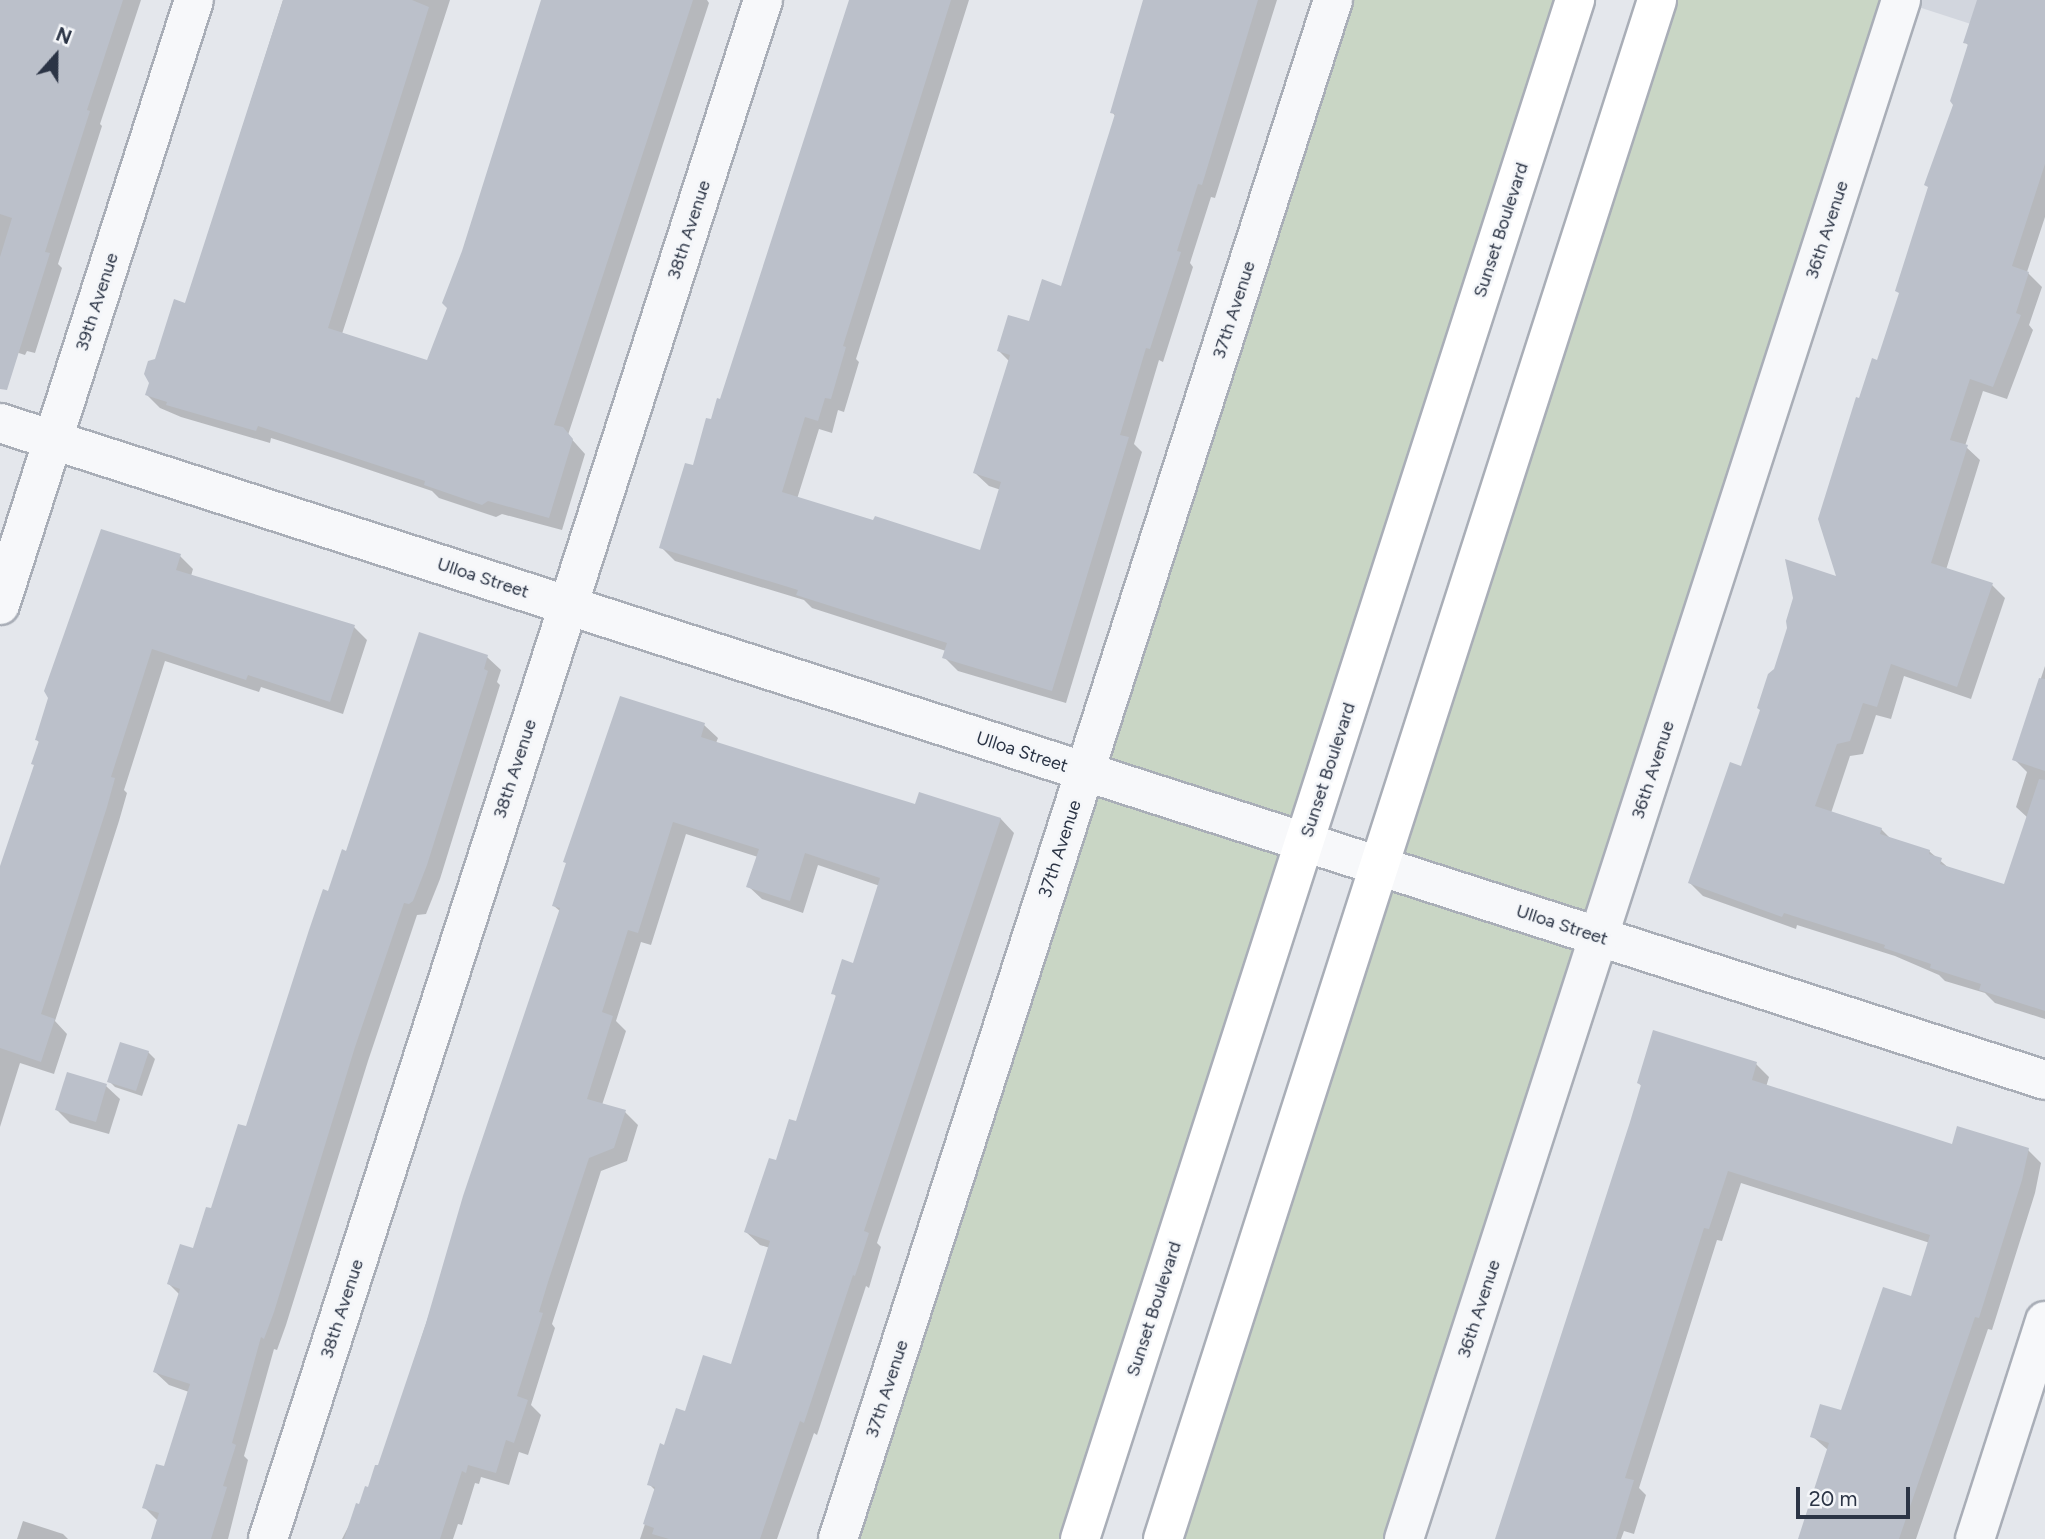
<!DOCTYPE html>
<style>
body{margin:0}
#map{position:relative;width:2045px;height:1539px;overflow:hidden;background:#e4e7ec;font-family:Figtree,sans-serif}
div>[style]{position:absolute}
.built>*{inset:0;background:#d2d6de}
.green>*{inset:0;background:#c9d6c5}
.shadow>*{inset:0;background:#0003}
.building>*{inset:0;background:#bbc0ca}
.roads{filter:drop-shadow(2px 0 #a9aeb7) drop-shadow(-2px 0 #a9aeb7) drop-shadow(0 2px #a9aeb7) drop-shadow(0 -2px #a9aeb7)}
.minor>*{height:38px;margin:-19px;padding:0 19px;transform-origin:19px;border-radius:19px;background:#f7f8fa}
.major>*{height:38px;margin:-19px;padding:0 19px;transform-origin:19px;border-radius:19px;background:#fff}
span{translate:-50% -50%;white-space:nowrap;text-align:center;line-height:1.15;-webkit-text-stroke:5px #f4f6f9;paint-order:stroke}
.street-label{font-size:18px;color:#2b3445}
.north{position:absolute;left:21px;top:21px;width:70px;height:70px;-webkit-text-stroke:5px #f4f6f9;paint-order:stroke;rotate:21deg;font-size:19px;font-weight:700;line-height:28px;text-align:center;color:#2b3445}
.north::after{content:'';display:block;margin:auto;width:24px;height:32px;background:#2b3445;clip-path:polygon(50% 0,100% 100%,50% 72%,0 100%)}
.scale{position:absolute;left:1796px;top:1487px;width:114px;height:32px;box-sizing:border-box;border:4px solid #2b3445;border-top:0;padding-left:9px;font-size:21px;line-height:24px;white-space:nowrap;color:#2b3445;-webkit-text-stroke:5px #f4f6f9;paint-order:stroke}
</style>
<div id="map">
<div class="built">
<div style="clip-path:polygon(2045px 0,2045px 48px,1900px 1px,1901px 0)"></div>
</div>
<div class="green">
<div style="clip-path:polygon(1333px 0,1575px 0,1080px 1539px,839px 1539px)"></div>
<div style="clip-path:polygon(1657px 0,1901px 0,1404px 1539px,1162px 1539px)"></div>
</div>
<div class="shadow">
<div style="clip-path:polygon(0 0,141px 0,100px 124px,102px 126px,58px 264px,62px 268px,35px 353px,27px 351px,25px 355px,0 347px)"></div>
<div style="clip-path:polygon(283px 0,450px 0,342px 334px,428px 362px,449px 308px,463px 252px,543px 0,707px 0,709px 3px,568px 435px,585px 454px,562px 530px,502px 514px,496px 517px,439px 498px,432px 491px,337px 459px,271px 438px,270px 443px,181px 417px,160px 408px,147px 395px,157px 360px,186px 305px)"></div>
<div style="clip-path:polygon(851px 0,969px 0,856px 359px,859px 362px,844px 412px,838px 410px,832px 433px,819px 429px,797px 499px,981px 553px,1001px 490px,989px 486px,975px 473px,1010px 362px,999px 351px,1030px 323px,1062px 288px,1116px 117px,1112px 112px,1145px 0,1277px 0,1215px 198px,1211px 197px,1190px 263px,1193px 267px,1163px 362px,1159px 360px,1134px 444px,1142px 452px,1066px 703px,958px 671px,944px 657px,946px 651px,812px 608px,804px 600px,675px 561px,661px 547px,721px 401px)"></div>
<div style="clip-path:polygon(1979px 0,2045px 0,2045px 217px,2027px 272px,2042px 287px,2029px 325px,2033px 330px,2007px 399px,1983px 391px,1965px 446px,1980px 460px,1946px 570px,1992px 585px,2005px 598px,1971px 699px,1904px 676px,1891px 719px,1876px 715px,1863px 754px,1850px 756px,1831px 813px,1881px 829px,1891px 839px,1929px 851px,1950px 869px,2006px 886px,2028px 818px,2016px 807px,2027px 772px,2014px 759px,2045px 666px,2045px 1019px,1995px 1003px,1985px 993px,1945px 981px,1939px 975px,1895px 956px,1797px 925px,1796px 929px,1703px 896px,1690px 883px,1742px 768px,1775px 670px,1839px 579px,1860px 401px,1878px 362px,1900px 294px,1954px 105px,1969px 46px,1965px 42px)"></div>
<div style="clip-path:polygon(180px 556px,193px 569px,191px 576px,354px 627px,367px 640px,343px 714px,261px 687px,259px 692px,165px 661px,124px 790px,127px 793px,119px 821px,55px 1021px,67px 1034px,54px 1074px,20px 1063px,0 1127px,0 871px,36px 766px,40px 743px,37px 740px)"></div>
<div style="clip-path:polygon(487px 657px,501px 670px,497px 682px,500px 685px,440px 879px,426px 914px,417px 915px,368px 1061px,286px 1325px,277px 1350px,274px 1349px,244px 1456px,248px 1460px,228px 1539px,152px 1539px,158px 1521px,144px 1507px,165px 1469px,189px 1392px,169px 1385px,155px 1372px,180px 1295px,169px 1284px,194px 1250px,247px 1129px,330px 893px,347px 853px)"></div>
<div style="clip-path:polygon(704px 725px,718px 738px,716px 743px,916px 806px,1001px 819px,1014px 833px,877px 1243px,881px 1247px,869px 1288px,866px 1286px,817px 1435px,814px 1433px,777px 1539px,640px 1539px,656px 1491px,649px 1484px,665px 1447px,686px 1413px,732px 1366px,770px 1248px,760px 1245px,746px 1232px,797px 1124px,837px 997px,833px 993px,855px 965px,880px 886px,818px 865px,803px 913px,762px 899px,748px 886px,758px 857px,686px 834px,651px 945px,641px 942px,616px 1021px,626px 1031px,602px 1105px,625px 1112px,638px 1125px,627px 1161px,601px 1171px,552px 1324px,555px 1328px,531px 1405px,541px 1415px,528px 1455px,519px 1452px,509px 1485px,481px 1477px,479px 1484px,475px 1483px,462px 1525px,458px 1524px,453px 1539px,342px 1539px,379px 1467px,561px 912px,554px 906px)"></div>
<div style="clip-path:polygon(148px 1052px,155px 1059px,142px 1096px,115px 1087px,109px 1081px)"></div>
<div style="clip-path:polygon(1756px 1064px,1769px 1077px,1766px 1087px,1953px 1146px,2028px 1150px,2041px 1163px,2035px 1193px,1992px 1330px,1988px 1329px,1916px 1539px,1800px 1539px,1828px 1450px,1812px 1436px,1842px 1412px,1912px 1298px,1930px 1243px,1741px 1183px,1722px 1241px,1717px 1240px,1639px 1488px,1646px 1495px,1634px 1534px,1624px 1531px,1621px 1539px,1497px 1539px,1642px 1087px,1639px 1083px)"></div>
<div style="clip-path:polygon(106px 1086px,120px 1099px,109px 1134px,70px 1123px,57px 1110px)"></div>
<div style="clip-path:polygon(23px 1521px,63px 1534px,68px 1539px,17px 1539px)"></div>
</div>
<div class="building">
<div style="clip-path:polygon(0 0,123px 0,87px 110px,90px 111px,45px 252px,50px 253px,7px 390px,0 389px,0 257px,12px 218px,0 214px)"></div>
<div style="clip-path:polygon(283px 0,412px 0,429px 7px,328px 328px,427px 360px,447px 308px,442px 303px,462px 251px,541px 0,693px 0,554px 425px,563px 427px,573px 439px,549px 518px,488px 501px,482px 505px,424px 485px,425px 481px,322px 447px,258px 426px,256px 431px,166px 405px,167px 402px,145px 395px,149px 383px,144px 374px,148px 361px,155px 359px,174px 299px,185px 303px)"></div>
<div style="clip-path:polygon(849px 0,951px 0,843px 346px,846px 347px,831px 399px,825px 398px,818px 421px,805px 417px,782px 492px,873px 520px,875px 516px,980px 550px,1001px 482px,973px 473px,1010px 355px,997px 351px,1008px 315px,1029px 321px,1042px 279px,1061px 286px,1115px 114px,1110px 113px,1143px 0,1258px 0,1202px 185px,1198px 184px,1177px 251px,1181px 252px,1150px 349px,1146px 348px,1120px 435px,1129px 437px,1052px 691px,942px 658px,947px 643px,796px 595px,798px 590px,659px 548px,685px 463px,693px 465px,706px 418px,711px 419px,717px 398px,720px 399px)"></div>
<div style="clip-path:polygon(1977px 0,2045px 0,2045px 164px,2012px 266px,2029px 272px,2016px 313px,2021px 315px,1993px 387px,1970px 379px,1950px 440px,1968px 445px,1931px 563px,1993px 583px,1957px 687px,1891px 664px,1877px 707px,1863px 703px,1850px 741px,1837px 744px,1815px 806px,1882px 828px,1880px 834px,1930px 850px,1929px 854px,1942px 858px,1940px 864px,2004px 884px,2039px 779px,2045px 780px,2045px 1011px,1979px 990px,1981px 984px,1930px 968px,1931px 964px,1884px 948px,1885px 945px,1784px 913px,1782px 917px,1688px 883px,1730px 762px,1741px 766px,1760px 710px,1757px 708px,1768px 674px,1774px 669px,1787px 628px,1786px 621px,1793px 598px,1785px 559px,1836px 576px,1818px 519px,1856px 397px,1859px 398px,1872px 358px,1877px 360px,1899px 293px,1895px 291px,1928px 187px,1924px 185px,1953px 105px,1950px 101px,1968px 44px,1963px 43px)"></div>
<div style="clip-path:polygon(101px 529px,181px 554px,176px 570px,355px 625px,330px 702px,248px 675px,246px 680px,152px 649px,111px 777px,115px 778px,107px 807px,41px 1014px,55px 1019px,41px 1062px,0 1048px,0 866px,34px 765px,31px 764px,39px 741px,35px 740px,48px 698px,44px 691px)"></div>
<div style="clip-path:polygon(419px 632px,488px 655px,484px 669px,488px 671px,427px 865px,413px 901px,409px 904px,404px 903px,355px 1047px,274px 1312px,264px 1339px,261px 1337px,232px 1443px,236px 1445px,223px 1486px,227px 1487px,211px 1539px,151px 1539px,159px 1513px,142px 1508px,156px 1464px,164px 1466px,190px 1384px,153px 1372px,180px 1289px,167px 1284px,180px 1244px,193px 1248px,206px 1207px,211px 1208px,238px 1124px,246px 1126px,309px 930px,323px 889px,328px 891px,342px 849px,346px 851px)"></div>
<div style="clip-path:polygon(2039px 678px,2045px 679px,2045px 771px,2012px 760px)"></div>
<div style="clip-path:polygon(620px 696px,705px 723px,701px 737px,808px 771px,915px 804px,919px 792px,1001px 818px,864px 1231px,869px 1233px,855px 1276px,853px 1275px,804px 1423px,800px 1421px,760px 1539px,669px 1539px,652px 1534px,654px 1528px,643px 1524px,655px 1487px,647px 1485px,660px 1443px,664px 1445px,676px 1408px,685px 1411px,703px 1355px,731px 1364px,770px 1241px,744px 1232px,769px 1158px,776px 1160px,789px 1119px,796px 1121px,836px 995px,831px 994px,842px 959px,853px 963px,880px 878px,805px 853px,790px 901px,746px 887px,759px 849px,673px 822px,638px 933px,628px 930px,602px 1012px,613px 1016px,587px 1099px,626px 1110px,614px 1148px,589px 1158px,548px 1282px,539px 1312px,543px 1313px,517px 1396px,528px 1400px,514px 1443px,506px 1440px,496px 1473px,468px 1465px,466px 1473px,462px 1471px,440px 1539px,344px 1539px,356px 1503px,359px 1504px,365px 1486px,368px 1487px,375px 1465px,378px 1465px,426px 1323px,463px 1196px,560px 908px,552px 906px,566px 863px,563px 862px)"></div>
<div style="clip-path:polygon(1653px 1030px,1757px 1062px,1752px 1080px,1952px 1144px,1957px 1126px,2029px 1148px,2022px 1180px,1979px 1318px,1975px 1317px,1899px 1539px,1798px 1539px,1829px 1443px,1810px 1437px,1820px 1404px,1841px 1410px,1883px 1287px,1911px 1296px,1930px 1235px,1728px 1171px,1709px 1229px,1704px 1228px,1625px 1478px,1634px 1480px,1616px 1539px,1495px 1539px,1630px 1122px,1641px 1085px,1637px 1083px)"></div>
<div style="clip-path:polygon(120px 1042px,149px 1051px,136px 1091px,107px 1082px)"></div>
<div style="clip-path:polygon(67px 1072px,107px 1084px,96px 1122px,55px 1110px)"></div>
</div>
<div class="roads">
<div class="minor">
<div style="left:0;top:423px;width:2148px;rotate:17.81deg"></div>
<div style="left:0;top:605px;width:635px;rotate:-72.22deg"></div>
<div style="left:268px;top:1539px;width:1617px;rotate:-72.17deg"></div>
<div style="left:838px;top:1539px;width:1617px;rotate:-72.17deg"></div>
<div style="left:1404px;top:1539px;width:1617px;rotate:-72.1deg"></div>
<div style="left:1975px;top:1539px;width:229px;rotate:-72.2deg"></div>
</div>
<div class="major">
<div style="left:1080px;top:1539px;width:1617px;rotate:-72.17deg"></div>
<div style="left:1163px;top:1539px;width:1616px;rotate:-72.2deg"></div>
</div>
</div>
<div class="street-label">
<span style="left:689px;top:230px;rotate:-72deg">38th Avenue</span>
<span style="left:1501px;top:230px;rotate:-72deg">Sunset Boulevard</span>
<span style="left:1827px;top:230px;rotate:-72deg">36th Avenue</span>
<span style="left:97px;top:302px;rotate:-72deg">39th Avenue</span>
<span style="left:1234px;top:310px;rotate:-72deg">37th Avenue</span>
<span style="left:483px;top:578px;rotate:18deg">Ulloa Street</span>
<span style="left:1022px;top:752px;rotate:18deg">Ulloa Street</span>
<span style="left:515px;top:769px;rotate:-72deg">38th Avenue</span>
<span style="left:1328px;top:770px;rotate:-72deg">Sunset Boulevard</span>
<span style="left:1653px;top:770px;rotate:-72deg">36th Avenue</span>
<span style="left:1060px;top:849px;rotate:-72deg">37th Avenue</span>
<span style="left:1562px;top:925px;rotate:18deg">Ulloa Street</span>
<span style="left:342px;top:1309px;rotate:-72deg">38th Avenue</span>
<span style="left:1154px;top:1309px;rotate:-72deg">Sunset Boulevard</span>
<span style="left:1479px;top:1309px;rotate:-72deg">36th Avenue</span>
<span style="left:887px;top:1389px;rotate:-72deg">37th Avenue</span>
</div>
<div class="north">N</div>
<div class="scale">20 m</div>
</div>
